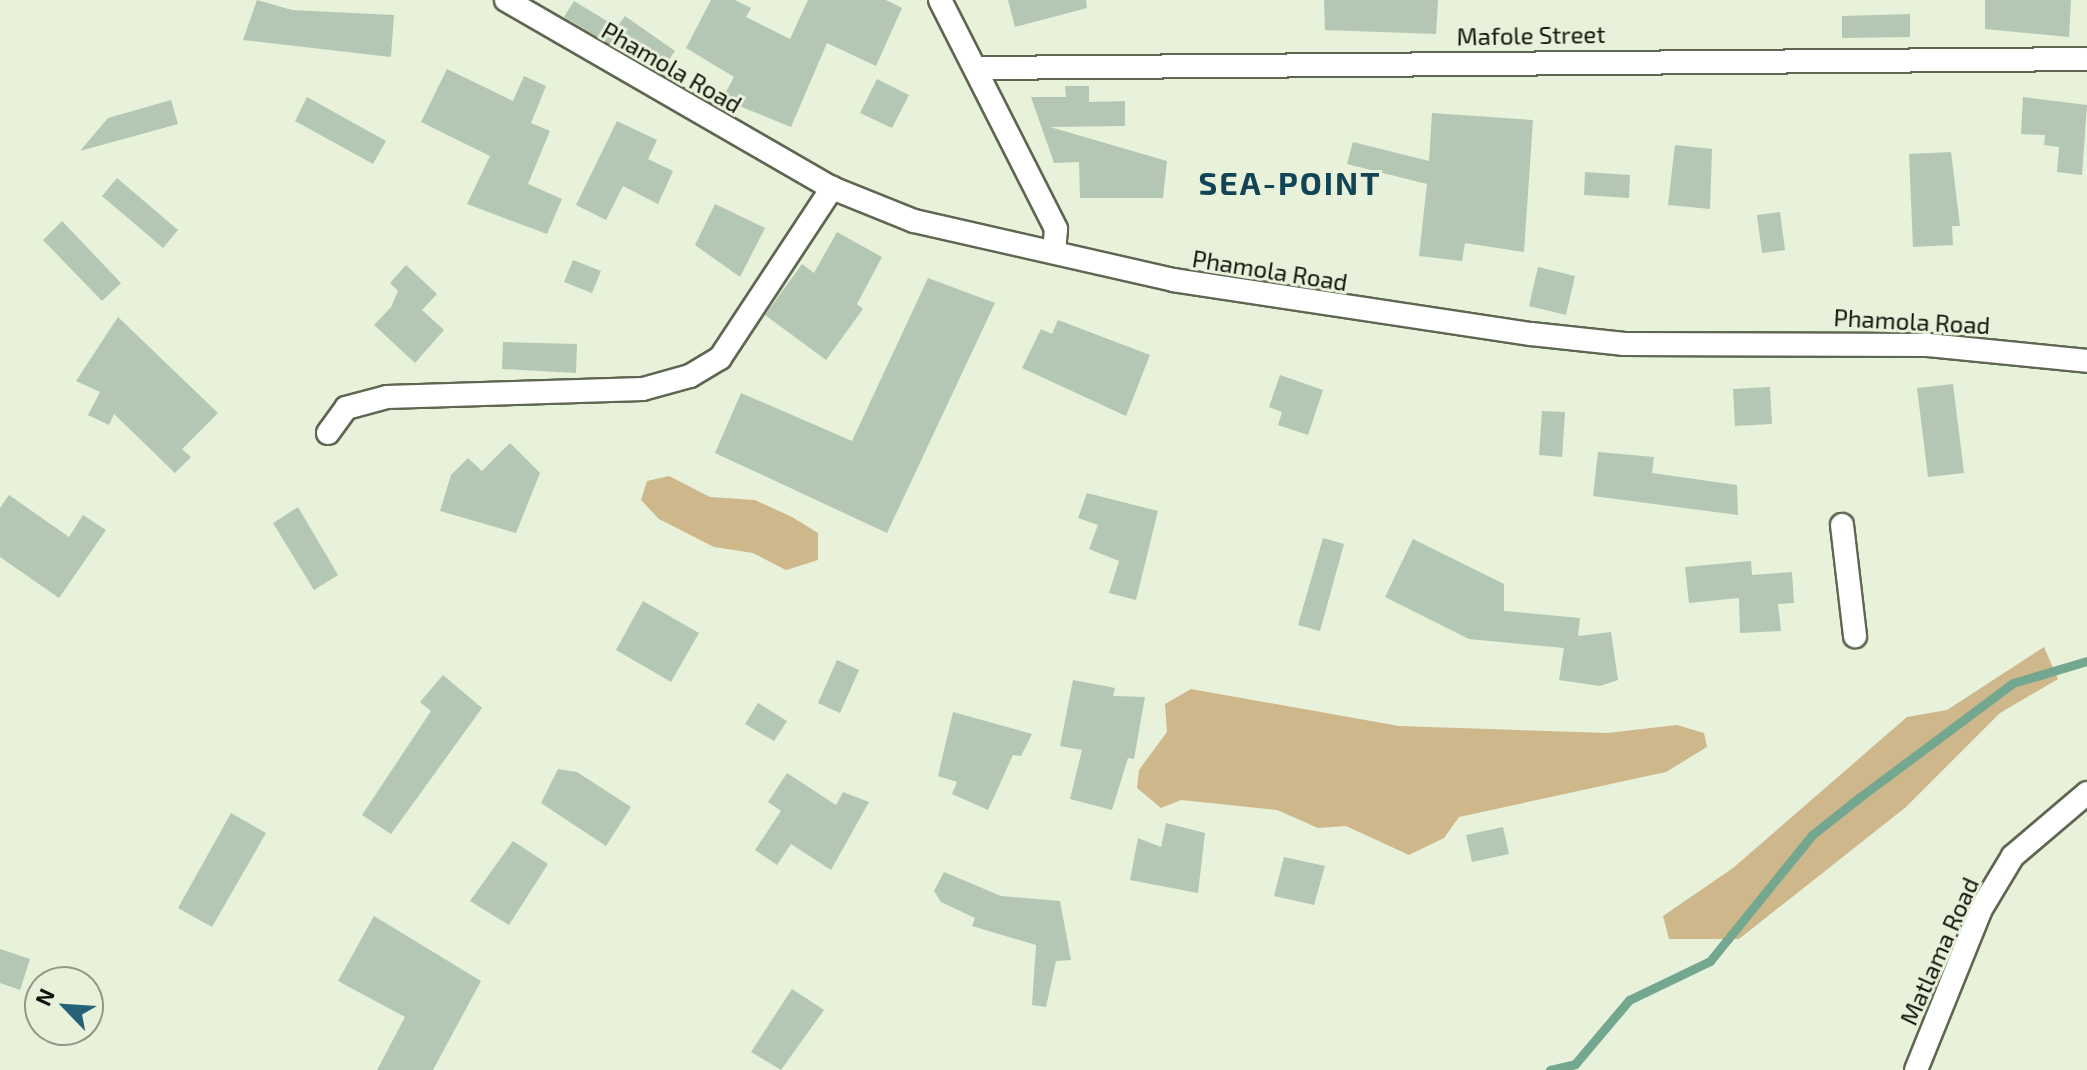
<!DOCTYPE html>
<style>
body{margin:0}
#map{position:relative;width:2087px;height:1070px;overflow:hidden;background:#e8f1d9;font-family:"Exo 2",sans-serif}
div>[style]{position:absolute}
.forest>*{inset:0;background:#cfb78c}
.stream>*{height:9px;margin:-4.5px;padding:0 4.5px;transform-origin:4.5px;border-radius:4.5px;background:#74a790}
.building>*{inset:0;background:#b4c7b4}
.roads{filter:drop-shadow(2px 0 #5f6652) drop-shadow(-2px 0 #5f6652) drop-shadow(0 2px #5f6652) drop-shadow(0 -2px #5f6652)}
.minor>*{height:22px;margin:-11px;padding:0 11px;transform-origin:11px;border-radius:11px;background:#fff}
span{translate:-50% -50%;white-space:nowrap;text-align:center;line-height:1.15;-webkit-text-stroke:6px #e8f1d9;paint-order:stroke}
.street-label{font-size:24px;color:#0f120a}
.district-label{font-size:32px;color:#134456;font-weight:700;letter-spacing:2px}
.north{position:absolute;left:24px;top:966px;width:80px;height:80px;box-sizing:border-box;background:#e8f1d9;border:2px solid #919886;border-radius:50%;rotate:295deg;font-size:22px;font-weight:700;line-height:32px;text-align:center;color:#0f120a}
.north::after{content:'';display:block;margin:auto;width:28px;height:36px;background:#256179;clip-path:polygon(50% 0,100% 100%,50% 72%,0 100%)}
</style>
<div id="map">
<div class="forest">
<div style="clip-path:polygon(669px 476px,710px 497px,755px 500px,792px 517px,818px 533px,818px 560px,786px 570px,753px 553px,714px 547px,659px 519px,641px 500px,647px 481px)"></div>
<div style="clip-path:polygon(2044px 647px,2058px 679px,2000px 713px,1906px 807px,1739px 939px,1669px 939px,1663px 916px,1733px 868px,1907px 717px,1947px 710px)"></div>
<div style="clip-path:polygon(1191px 689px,1399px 726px,1607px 733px,1677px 725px,1704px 733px,1707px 747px,1666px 772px,1459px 817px,1444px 838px,1409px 855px,1346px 826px,1318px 828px,1277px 810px,1181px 800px,1161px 808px,1137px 788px,1139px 770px,1167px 732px,1165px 704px)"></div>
</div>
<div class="stream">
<div style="left:1550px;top:1070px;width:26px;rotate:-13deg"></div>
<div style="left:1575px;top:1064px;width:84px;rotate:-49.8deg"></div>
<div style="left:1629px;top:1000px;width:90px;rotate:-25.7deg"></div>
<div style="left:1710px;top:961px;width:162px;rotate:-51deg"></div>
<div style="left:1812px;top:835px;width:61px;rotate:-38.4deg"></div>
<div style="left:1860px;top:797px;width:191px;rotate:-36.7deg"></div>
<div style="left:2013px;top:683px;width:77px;rotate:-16.6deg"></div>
</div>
<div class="building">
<div style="clip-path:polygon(257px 0,292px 10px,394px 15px,391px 57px,243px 40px)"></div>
<div style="clip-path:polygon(711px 0,735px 0,751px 8px,746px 17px,790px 39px,808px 0,886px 0,902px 8px,876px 66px,827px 43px,791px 127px,722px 99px,734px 77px,686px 48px)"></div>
<div style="clip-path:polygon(1008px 0,1086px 0,1087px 8px,1015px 27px)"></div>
<div style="clip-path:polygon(1324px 0,1438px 0,1436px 34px,1325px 30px)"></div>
<div style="clip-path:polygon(1985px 0,2071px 0,2069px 37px,1985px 29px)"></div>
<div style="clip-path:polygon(574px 1px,617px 27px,625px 16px,675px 51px,660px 73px,564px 17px)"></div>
<div style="clip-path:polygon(1910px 14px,1910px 37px,1842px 38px,1842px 16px)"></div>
<div style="clip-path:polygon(447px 69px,513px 101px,524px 76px,546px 86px,531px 123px,550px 131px,528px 184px,562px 199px,547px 234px,467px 204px,490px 156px,421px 122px)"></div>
<div style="clip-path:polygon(877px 79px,909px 95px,892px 128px,860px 113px)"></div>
<div style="clip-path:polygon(1065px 86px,1089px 86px,1089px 102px,1125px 101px,1125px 126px,1050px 127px,1167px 161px,1163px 198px,1080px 198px,1079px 162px,1054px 163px,1031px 97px,1066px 97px)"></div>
<div style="clip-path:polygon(307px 97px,386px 141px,373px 164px,295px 121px)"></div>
<div style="clip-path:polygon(2023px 97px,2087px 105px,2082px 175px,2057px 172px,2059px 147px,2044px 145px,2045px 135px,2021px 134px)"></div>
<div style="clip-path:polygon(171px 100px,178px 124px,80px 151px,108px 118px)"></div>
<div style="clip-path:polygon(1432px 113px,1533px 120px,1524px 252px,1465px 243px,1462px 261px,1419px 256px,1427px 184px,1347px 164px,1353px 142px,1429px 161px)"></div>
<div style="clip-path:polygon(617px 121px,657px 140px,648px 159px,673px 171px,658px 204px,623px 186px,606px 220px,576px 205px)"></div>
<div style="clip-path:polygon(1675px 145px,1712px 149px,1710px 209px,1668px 205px)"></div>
<div style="clip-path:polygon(1951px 152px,1960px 226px,1952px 226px,1953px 245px,1913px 247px,1909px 154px)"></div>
<div style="clip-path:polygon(1585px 172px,1630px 175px,1629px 198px,1584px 195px)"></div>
<div style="clip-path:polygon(117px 178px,178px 230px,163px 248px,102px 196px)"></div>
<div style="clip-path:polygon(715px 204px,765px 228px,740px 277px,695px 245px)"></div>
<div style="clip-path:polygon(1780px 212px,1785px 250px,1762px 253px,1757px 215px)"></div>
<div style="clip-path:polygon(62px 221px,121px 283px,102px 301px,43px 240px)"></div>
<div style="clip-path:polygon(837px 232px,882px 257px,857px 304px,863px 309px,826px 360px,765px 315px,802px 264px,814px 273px)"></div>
<div style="clip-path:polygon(573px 260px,601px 271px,592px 293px,564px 282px)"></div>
<div style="clip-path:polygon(406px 265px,437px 294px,422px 310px,444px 330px,415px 363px,374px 325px,391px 307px,398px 291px,390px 283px)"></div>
<div style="clip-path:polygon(1538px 267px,1575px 276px,1566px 315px,1529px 306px)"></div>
<div style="clip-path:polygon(928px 278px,995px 303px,887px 533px,715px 453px,741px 393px,852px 441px)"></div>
<div style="clip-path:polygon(118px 317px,218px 413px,182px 449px,191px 457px,175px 473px,114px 414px,109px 425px,88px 415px,100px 392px,76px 381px)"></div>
<div style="clip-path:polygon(1058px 320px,1150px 355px,1126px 416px,1022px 368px,1041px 329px,1052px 334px)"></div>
<div style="clip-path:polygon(503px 342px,577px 344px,576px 373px,502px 369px)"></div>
<div style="clip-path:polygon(1280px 375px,1323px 390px,1308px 435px,1278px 425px,1282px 412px,1269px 407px)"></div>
<div style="clip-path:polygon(1953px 384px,1964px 473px,1928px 477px,1917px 388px)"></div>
<div style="clip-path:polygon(1770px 387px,1772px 424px,1735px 426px,1733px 389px)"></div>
<div style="clip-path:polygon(1542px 411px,1565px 412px,1562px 457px,1539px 455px)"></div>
<div style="clip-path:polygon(510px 443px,540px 473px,516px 533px,440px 511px,451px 475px,468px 458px,482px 471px)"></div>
<div style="clip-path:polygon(1598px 452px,1654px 457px,1652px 473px,1737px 485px,1738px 515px,1593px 496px)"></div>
<div style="clip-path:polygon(1087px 493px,1158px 511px,1136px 600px,1109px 593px,1119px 561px,1089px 549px,1098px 525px,1078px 518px)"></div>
<div style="clip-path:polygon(9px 495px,69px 537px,83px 515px,106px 530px,59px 598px,0 557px,0 508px)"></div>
<div style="clip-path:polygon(298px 507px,338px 575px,314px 590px,273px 523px)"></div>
<div style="clip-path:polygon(1323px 538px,1344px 544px,1320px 631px,1298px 625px)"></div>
<div style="clip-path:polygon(1413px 539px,1504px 584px,1504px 611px,1580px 618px,1578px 636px,1611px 632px,1618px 680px,1600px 686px,1559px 680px,1564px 648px,1469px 639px,1385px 597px)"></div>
<div style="clip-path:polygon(1751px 561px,1752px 575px,1792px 572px,1794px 603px,1778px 604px,1781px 631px,1740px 633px,1739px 598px,1689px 603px,1685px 567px)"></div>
<div style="clip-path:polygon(643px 601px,699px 633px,671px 682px,616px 650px)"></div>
<div style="clip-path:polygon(837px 660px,859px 670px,840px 713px,818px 703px)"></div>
<div style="clip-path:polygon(443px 675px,482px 708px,391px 834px,362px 815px,431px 711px,420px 702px)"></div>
<div style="clip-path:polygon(1073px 680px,1115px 688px,1113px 696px,1145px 697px,1134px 759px,1128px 758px,1112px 810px,1070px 799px,1082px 750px,1060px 746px)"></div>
<div style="clip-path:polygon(758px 703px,787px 721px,774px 741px,745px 724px)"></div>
<div style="clip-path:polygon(953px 712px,1032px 734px,1021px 756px,1013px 755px,988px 810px,952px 794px,957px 782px,938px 776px)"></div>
<div style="clip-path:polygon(558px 769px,577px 772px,631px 807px,606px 846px,541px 803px)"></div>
<div style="clip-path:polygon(787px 773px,836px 805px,843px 792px,869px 802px,831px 870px,791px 844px,777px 865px,755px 850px,781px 811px,768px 802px)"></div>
<div style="clip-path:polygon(231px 813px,266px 833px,212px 927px,178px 908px)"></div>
<div style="clip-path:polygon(1166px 823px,1205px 833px,1198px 893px,1130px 880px,1138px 838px,1161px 847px)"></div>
<div style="clip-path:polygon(1503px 827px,1509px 854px,1472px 862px,1466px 835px)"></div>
<div style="clip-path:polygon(513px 841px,548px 864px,509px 925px,470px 901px)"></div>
<div style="clip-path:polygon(1284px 857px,1325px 866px,1314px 905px,1274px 896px)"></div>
<div style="clip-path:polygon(944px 872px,1001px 896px,1060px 901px,1071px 960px,1056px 961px,1046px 1007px,1032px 1005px,1036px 945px,972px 926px,975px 918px,941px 902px,934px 891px)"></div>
<div style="clip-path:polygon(374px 916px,481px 981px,433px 1070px,377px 1070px,405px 1017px,338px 981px)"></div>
<div style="clip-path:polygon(0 949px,30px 959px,20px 990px,0 983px)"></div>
<div style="clip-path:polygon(792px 989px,824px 1010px,781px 1070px,751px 1052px)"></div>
</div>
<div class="roads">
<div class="minor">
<div style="left:506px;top:0;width:376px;rotate:30deg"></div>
<div style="left:832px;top:188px;width:88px;rotate:21.9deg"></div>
<div style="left:914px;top:221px;width:266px;rotate:12.8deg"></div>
<div style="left:1173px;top:280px;width:362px;rotate:8.6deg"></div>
<div style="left:1531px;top:334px;width:94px;rotate:6.1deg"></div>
<div style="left:1624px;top:344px;width:304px;rotate:0.2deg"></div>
<div style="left:1928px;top:345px;width:160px;rotate:5.7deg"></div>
<div style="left:940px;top:0;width:257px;rotate:63.1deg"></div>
<div style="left:1056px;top:229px;width:23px;rotate:95deg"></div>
<div style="left:976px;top:68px;width:1111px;rotate:-0.46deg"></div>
<div style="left:328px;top:433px;width:31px;rotate:-54deg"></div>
<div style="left:346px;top:408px;width:42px;rotate:-15deg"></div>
<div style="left:387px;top:397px;width:256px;rotate:-1.8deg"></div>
<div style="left:643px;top:389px;width:49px;rotate:-15.5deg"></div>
<div style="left:690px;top:376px;width:35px;rotate:-31deg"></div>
<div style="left:720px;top:358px;width:204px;rotate:-56.6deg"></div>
<div style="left:1842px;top:525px;width:112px;rotate:83.3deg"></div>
<div style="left:1916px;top:1070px;width:174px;rotate:-68deg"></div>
<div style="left:1981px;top:909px;width:62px;rotate:-58.9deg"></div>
<div style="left:2013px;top:856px;width:97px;rotate:-40.4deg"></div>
</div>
</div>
<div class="street-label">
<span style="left:1531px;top:35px;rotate:-1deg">Mafole Street</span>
<span style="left:672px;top:67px;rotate:30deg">Phamola Road</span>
<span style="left:1270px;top:270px;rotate:9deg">Phamola Road</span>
<span style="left:1912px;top:321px;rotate:3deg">Phamola Road</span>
<span style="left:1939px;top:951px;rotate:-66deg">Matlama Road</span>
</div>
<div class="district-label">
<span style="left:1290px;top:182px">SEA-POINT</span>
</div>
<div class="north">N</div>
</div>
